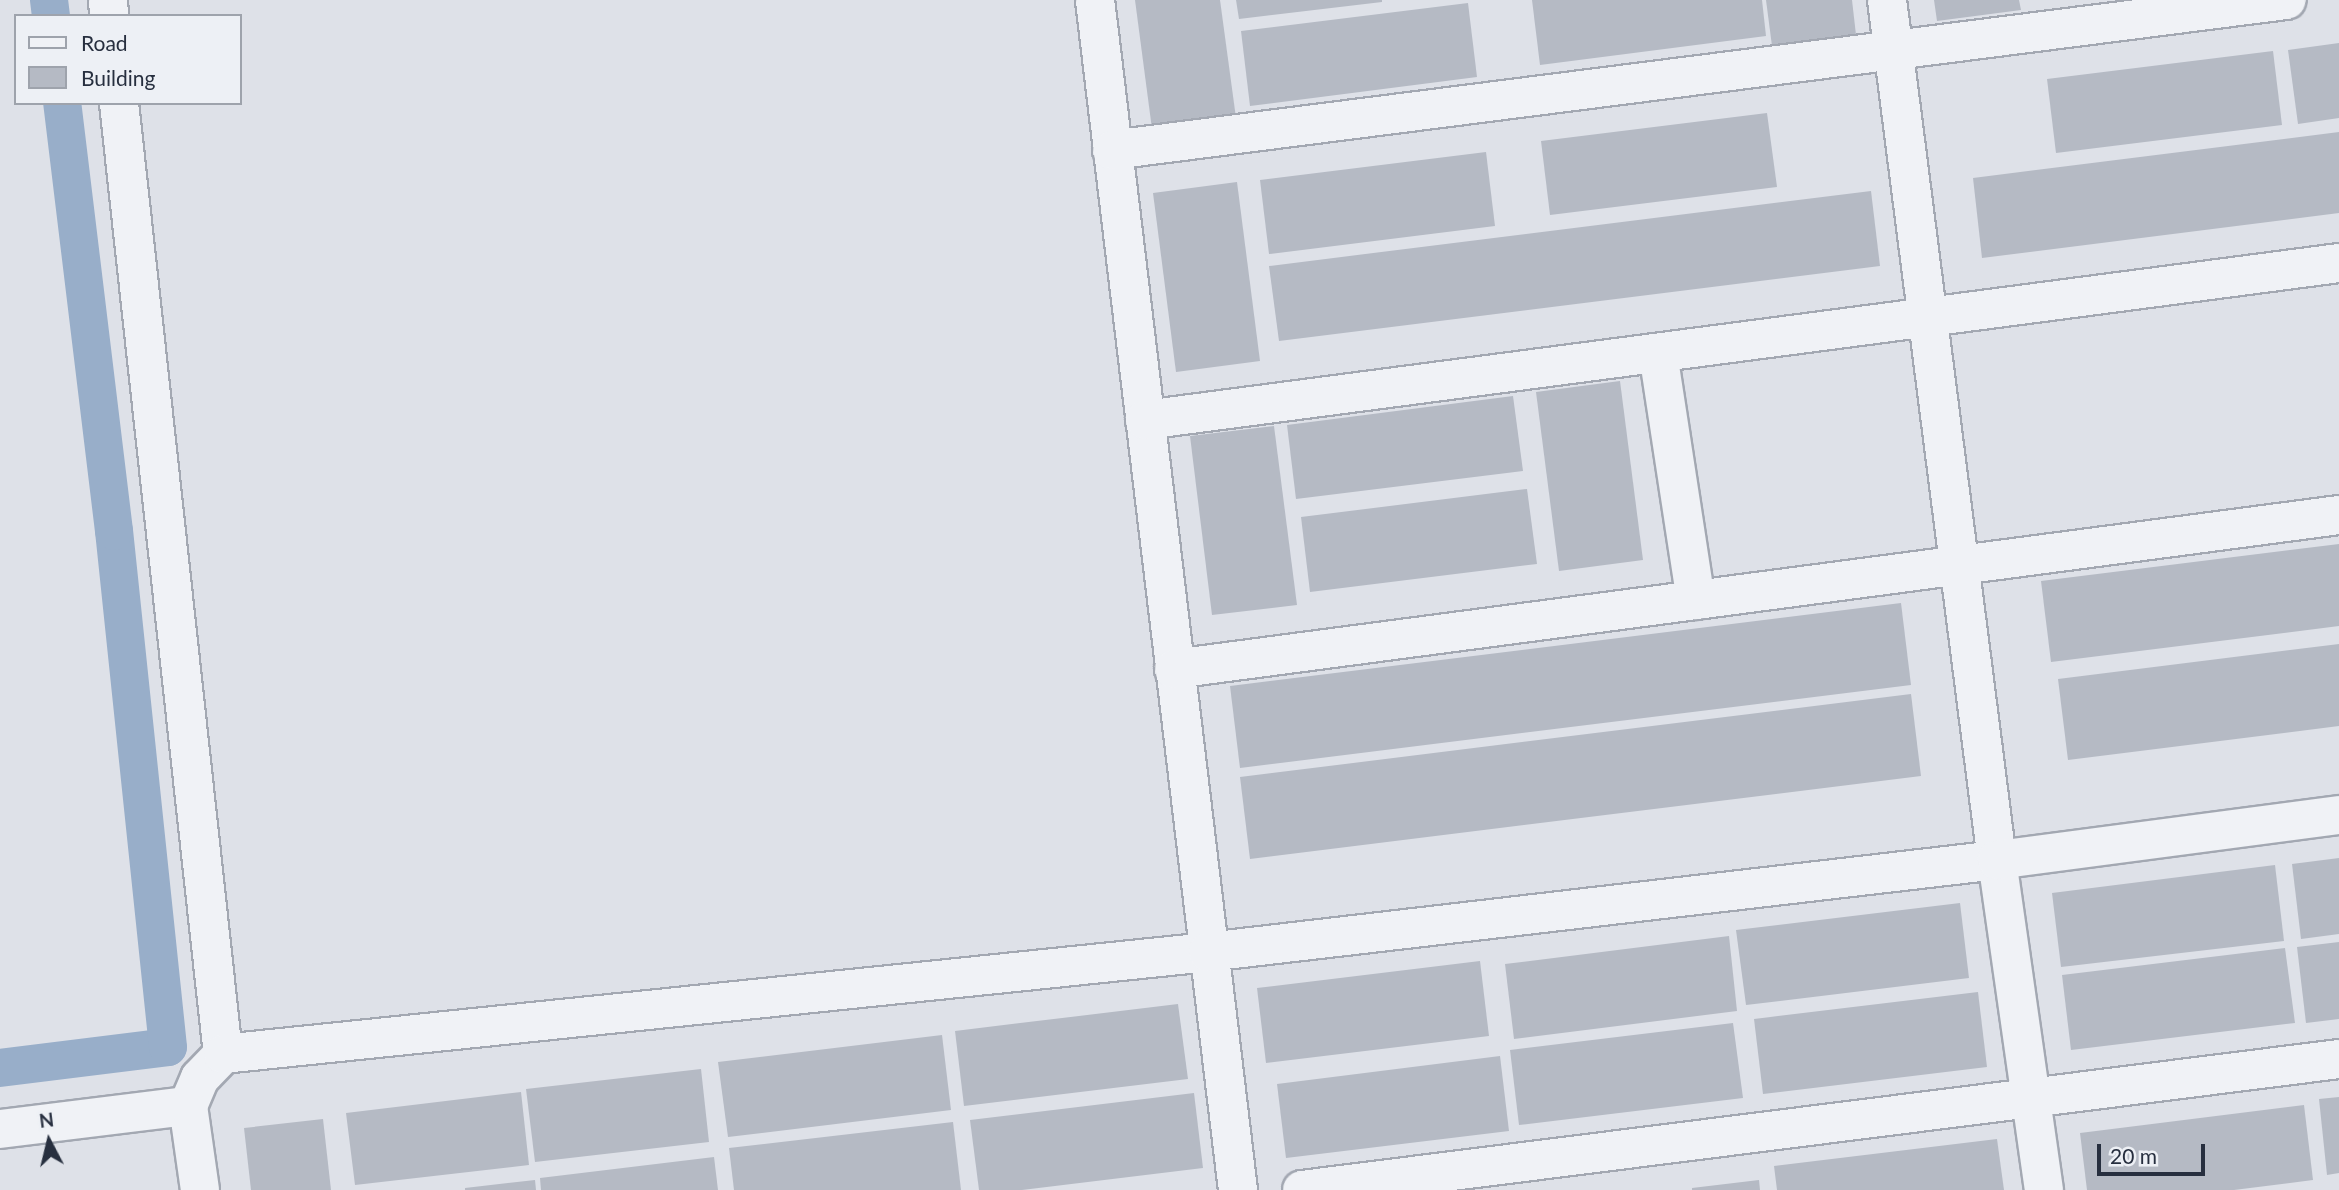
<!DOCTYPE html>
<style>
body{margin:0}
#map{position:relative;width:2339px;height:1190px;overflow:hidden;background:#dee1e8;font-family:Lato,sans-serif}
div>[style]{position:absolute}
.canal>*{height:38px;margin:-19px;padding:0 19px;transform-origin:19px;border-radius:19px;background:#98aec9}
.building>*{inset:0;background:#b5bac4}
.roads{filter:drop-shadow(2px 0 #a3a8b2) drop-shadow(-2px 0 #a3a8b2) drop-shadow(0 2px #a3a8b2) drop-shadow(0 -2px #a3a8b2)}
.minor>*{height:38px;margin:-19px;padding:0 19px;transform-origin:19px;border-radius:19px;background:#f0f2f6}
span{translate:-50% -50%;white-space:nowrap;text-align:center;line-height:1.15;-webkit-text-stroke:5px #edf0f5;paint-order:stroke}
.legend{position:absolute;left:14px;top:14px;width:228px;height:91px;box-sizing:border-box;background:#edf0f5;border:2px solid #9ea3ac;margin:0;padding:9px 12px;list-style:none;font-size:21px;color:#272f3f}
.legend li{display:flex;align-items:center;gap:14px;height:35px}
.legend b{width:35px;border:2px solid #9ea3ac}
.north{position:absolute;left:14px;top:1106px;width:70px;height:70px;-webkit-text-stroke:5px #edf0f5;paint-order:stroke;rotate:353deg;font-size:19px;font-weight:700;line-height:28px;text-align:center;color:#272f3f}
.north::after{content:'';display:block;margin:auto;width:24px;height:32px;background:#272f3f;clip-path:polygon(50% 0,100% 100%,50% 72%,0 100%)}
.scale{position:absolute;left:2097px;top:1144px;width:108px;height:32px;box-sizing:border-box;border:4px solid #272f3f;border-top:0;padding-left:9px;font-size:21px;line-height:24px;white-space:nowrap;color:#272f3f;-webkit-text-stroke:5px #edf0f5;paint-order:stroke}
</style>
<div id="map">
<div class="canal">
<div style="left:49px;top:0;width:16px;rotate:83deg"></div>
<div style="left:0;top:1068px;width:169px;rotate:-7.1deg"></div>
<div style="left:168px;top:1047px;width:519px;rotate:-95.97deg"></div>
<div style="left:114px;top:531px;width:431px;rotate:-96.9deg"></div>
</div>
<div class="building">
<div style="clip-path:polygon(1135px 0,1220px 0,1236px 118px,1152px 129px)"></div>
<div style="clip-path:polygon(1236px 0,1382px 0,1382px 2px,1239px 19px)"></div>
<div style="clip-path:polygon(1532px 0,1762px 0,1766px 36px,1540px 65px)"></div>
<div style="clip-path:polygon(1766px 0,1852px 0,1856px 35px,1772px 46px)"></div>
<div style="clip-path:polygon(1934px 0,2019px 0,2021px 10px,1937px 21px)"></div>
<div style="clip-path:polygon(1468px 3px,1477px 77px,1250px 106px,1241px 31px)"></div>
<div style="clip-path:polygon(2339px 43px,2339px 118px,2298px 124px,2288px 50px)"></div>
<div style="clip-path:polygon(2273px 51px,2282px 125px,2056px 153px,2047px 79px)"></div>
<div style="clip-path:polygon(1767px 113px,1777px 187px,1550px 215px,1541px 141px)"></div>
<div style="clip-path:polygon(2339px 132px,2339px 213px,1982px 258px,1973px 178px)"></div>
<div style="clip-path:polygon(1486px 152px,1495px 226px,1269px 254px,1260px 180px)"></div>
<div style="clip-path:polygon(1237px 182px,1260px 361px,1176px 372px,1153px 193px)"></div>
<div style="clip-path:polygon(1871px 191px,1880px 266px,1279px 341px,1269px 266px)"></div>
<div style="clip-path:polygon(1620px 381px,1643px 560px,1559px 571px,1536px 392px)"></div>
<div style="clip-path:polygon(1513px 396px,1523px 471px,1296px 499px,1287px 425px)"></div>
<div style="clip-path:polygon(1274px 426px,1297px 605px,1212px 615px,1190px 436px)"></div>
<div style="clip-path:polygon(1527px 489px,1537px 564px,1310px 592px,1301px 517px)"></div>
<div style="clip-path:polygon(2339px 544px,2339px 626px,2051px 662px,2041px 581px)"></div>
<div style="clip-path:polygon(1901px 603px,1911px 685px,1240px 768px,1230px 686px)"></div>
<div style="clip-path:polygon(2339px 644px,2339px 726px,2068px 760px,2058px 679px)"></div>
<div style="clip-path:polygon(1911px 694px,1921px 776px,1250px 859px,1240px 777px)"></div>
<div style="clip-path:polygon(2339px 858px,2339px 934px,2301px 939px,2292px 864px)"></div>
<div style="clip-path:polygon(2275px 865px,2284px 941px,2061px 967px,2052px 893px)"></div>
<div style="clip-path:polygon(1960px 903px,1969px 978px,1746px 1005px,1736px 930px)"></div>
<div style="clip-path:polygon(1729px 936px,1737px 1011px,1514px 1039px,1505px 964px)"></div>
<div style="clip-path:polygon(2339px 942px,2339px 1019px,2306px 1023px,2297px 947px)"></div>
<div style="clip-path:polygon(2285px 948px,2295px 1023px,2071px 1050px,2062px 975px)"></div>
<div style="clip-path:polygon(1480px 961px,1489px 1036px,1266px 1063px,1257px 988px)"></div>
<div style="clip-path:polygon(1978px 992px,1987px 1067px,1763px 1094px,1754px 1019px)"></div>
<div style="clip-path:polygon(1178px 1004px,1188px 1079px,964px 1106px,955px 1031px)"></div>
<div style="clip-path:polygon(1733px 1023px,1743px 1098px,1519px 1125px,1510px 1050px)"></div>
<div style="clip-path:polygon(942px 1035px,951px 1110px,728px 1137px,718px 1062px)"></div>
<div style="clip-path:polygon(1500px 1056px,1509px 1131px,1286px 1158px,1277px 1084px)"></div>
<div style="clip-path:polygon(701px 1069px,709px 1142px,535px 1162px,526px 1089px)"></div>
<div style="clip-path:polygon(521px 1092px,529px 1165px,355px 1185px,346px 1113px)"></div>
<div style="clip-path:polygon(1194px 1093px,1203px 1168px,1022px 1190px,979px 1190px,970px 1120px)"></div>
<div style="clip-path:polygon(2339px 1097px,2339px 1173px,2327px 1175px,2319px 1099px)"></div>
<div style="clip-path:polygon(2304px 1105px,2313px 1180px,2234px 1190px,2087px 1190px,2080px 1133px)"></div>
<div style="clip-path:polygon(323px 1119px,331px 1190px,251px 1190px,244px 1128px)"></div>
<div style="clip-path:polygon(953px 1122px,961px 1190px,734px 1190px,729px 1148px)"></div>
<div style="clip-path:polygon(1997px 1139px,2004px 1190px,1777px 1190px,1774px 1166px)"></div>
<div style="clip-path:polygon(714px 1157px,718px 1190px,541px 1190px,540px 1178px)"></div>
<div style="clip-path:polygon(535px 1180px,536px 1190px,465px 1190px,465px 1188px)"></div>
<div style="clip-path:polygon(1759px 1180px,1760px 1190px,1692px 1190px,1692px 1188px)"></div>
</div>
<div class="roads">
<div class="minor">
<div style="left:108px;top:0;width:16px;rotate:86deg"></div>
<div style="left:1095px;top:0;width:1199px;rotate:83.15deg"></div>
<div style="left:1887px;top:0;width:867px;rotate:82.71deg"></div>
<div style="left:1997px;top:860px;width:333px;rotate:81.9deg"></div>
<div style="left:119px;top:103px;width:957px;rotate:83.76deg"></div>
<div style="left:1112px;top:150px;width:1184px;rotate:-7.28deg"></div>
<div style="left:1658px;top:353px;width:250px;rotate:81.3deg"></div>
<div style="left:1145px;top:420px;width:1204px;rotate:-7.49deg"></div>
<div style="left:1174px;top:669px;width:1175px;rotate:-7.53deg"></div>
<div style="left:0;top:1129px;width:189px;rotate:-7deg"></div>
<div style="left:200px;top:1190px;width:85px;rotate:-98.1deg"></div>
<div style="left:188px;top:1106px;width:30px;rotate:-67deg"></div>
<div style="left:200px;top:1078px;width:33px;rotate:-46deg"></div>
<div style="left:223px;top:1054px;width:990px;rotate:-5.91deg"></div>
<div style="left:1208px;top:952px;width:794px;rotate:-6.65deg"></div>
<div style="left:1997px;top:860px;width:345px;rotate:-7.5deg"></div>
<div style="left:1302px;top:1190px;width:1045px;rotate:-7.2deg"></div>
</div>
</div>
<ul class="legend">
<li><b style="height:9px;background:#f0f2f6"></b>Road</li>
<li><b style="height:19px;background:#b5bac4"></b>Building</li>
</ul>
<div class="north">N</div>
<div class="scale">20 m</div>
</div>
